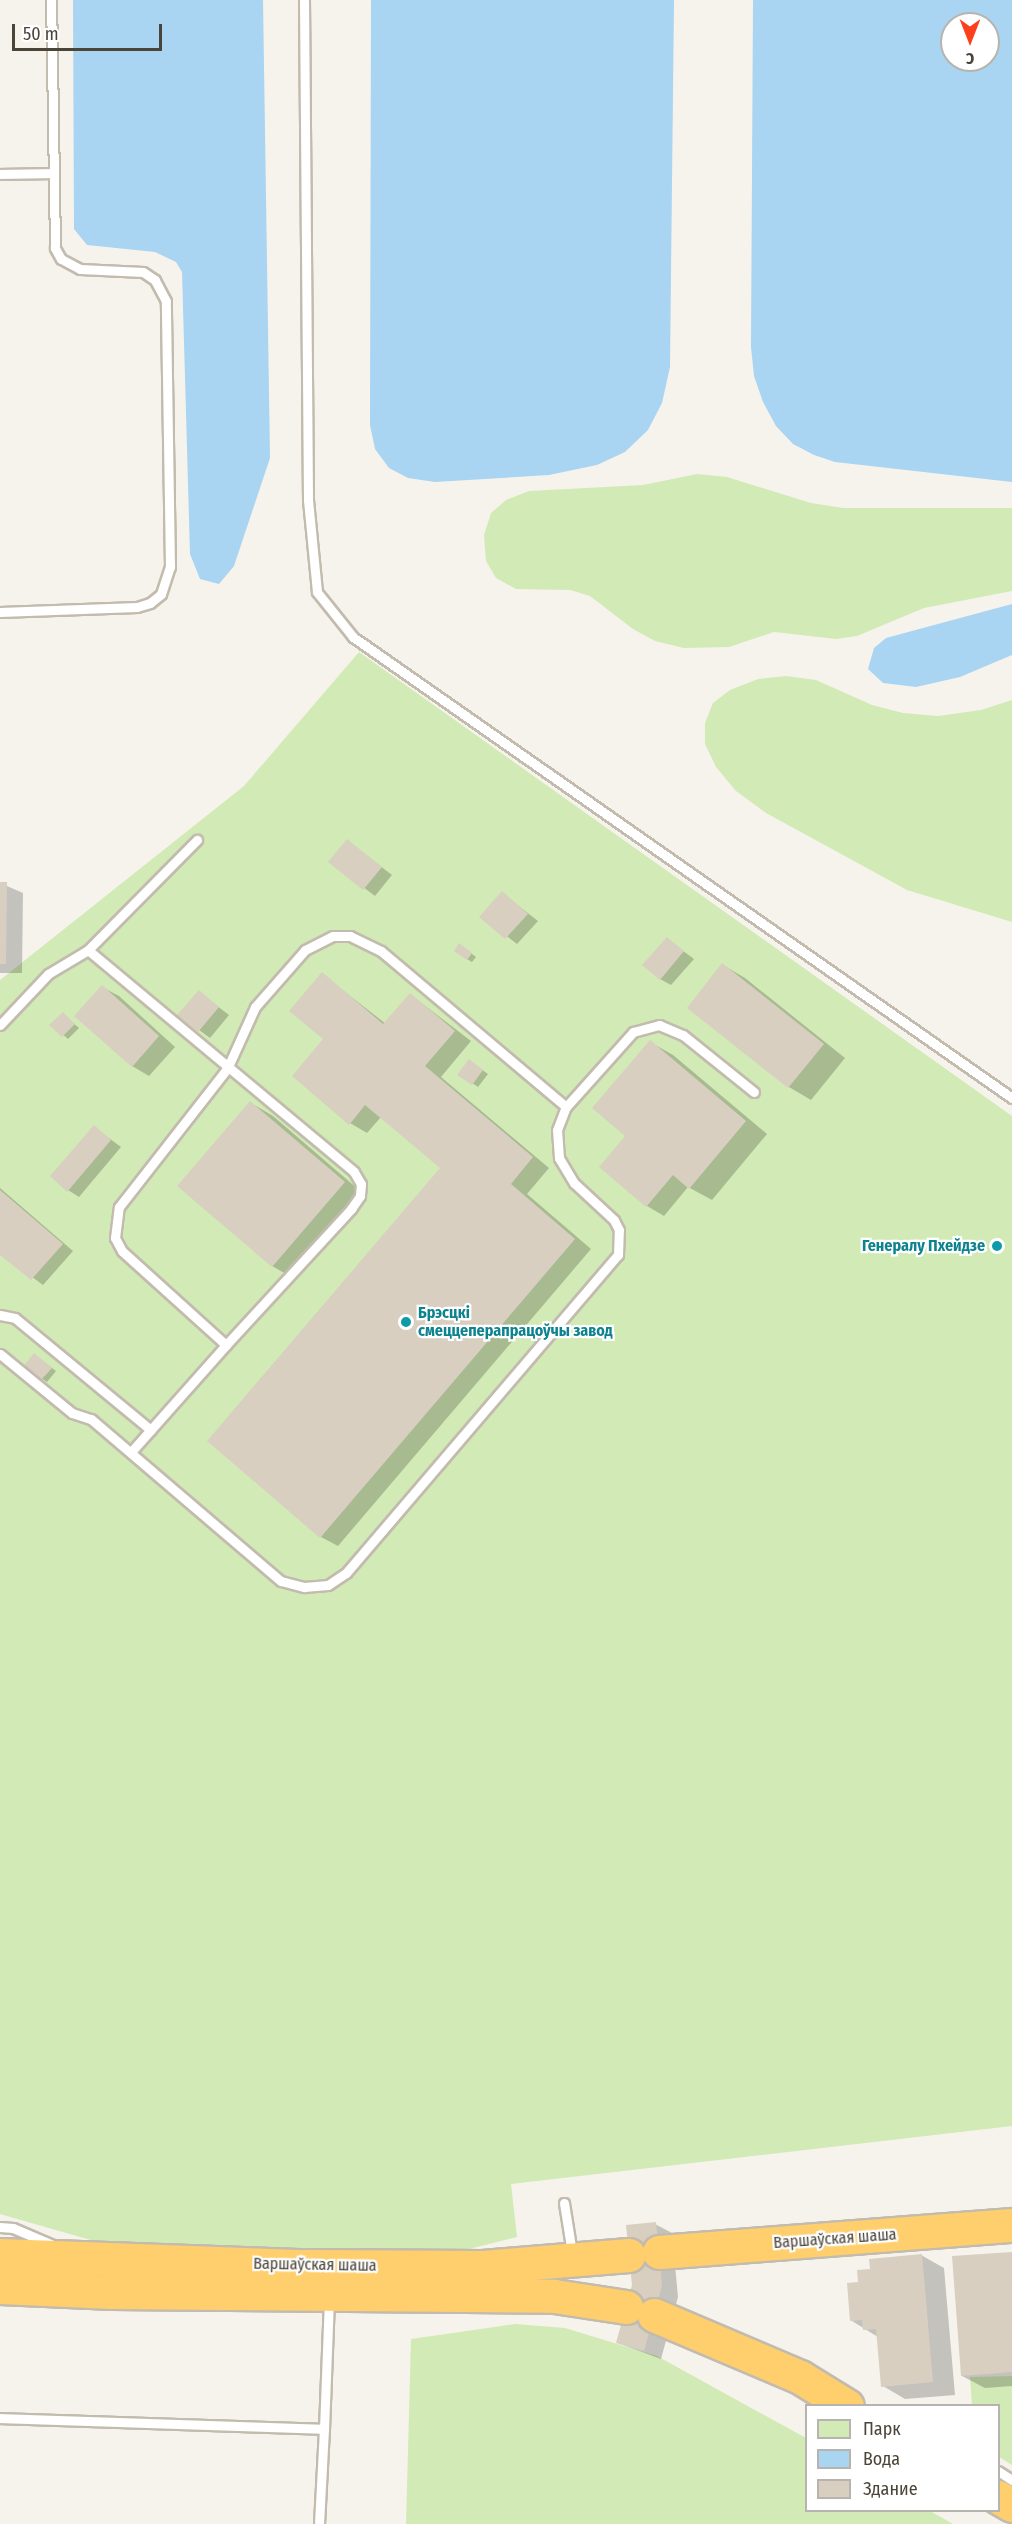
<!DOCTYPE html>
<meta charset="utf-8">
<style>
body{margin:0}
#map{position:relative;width:1012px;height:2524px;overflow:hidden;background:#f6f3ec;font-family:"Fira Sans Condensed",sans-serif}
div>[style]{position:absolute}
.green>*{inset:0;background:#d2eab5}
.water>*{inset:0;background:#a9d4f2}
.shadow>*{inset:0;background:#0003}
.building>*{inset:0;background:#d8cfc1}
.roads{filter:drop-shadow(2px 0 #c2bbae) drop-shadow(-2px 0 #c2bbae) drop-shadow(0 2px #c2bbae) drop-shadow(0 -2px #c2bbae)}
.lane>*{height:9px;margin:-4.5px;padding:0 4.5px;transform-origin:4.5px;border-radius:4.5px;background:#fff}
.highway>*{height:33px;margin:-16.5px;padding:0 16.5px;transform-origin:16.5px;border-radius:16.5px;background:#ffcf6e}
.dots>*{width:16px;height:16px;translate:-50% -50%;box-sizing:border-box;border:3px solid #fff;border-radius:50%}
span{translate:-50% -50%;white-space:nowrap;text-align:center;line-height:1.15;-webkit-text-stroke:4.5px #fff;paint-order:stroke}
.culture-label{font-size:16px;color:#0d838f;font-weight:700}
.right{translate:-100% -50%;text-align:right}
.left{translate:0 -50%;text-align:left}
.street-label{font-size:16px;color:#4b4439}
.legend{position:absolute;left:805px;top:2404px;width:195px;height:108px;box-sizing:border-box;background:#fff;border:2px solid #b7b4b0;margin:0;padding:8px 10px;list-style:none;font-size:18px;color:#4b4439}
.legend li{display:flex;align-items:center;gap:12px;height:30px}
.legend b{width:30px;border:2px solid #b7b4b0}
.north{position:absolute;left:940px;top:12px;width:60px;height:60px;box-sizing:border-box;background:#fff;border:2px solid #b7b4b0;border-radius:50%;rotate:180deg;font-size:16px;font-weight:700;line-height:24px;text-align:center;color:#4b4439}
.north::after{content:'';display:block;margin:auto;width:21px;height:27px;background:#fc3f1d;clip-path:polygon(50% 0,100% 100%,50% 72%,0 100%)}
.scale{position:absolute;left:12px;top:24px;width:150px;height:27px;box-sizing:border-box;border:3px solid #4b4439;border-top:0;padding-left:8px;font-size:18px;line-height:21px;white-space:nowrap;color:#4b4439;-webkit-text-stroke:4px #fff;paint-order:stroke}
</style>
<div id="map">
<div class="green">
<div style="clip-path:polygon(697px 474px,727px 477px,811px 503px,843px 508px,1012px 508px,1012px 591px,924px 608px,857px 636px,836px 639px,774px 632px,729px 647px,684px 648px,655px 641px,633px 629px,590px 596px,570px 590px,516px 589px,496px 578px,486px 561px,484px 535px,491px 513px,506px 500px,529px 491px,643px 485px)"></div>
<div style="clip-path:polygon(359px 652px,1012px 1116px,1012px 2126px,511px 2184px,517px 2237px,457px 2252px,432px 2254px,108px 2245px,0 2214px,0 980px,244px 786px)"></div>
<div style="clip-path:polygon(786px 676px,816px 680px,872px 705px,903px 713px,938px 716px,981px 710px,1012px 700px,1012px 922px,907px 890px,766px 813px,736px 791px,716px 767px,705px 744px,705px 723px,713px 703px,730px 690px,758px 679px)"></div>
<div style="clip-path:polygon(515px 2324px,565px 2328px,657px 2356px,806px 2438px,806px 2510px,930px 2511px,953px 2524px,406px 2524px,411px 2339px)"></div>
<div style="clip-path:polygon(1012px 2376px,1012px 2465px,999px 2457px,998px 2406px,972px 2405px,970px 2377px)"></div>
</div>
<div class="water">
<div style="clip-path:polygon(73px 0,263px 0,270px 458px,234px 566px,219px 584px,200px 579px,190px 554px,182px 272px,176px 262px,155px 252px,87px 245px,74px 229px)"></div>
<div style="clip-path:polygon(371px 0,674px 0,670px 367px,662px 403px,648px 430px,625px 452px,597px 465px,549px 475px,435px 482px,408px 478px,389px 468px,375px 449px,370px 425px)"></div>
<div style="clip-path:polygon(evenodd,753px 0,1012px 0,1012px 482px,835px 462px,814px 455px,793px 444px,776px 426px,763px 402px,754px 376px,751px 347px,753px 0,952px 24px,988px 24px,988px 60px,952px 60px,952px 24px)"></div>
<div style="clip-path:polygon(1012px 604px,1012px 655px,960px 677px,916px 687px,883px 683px,868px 669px,874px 648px,886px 638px)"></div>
</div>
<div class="shadow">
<div style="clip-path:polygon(347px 841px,392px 875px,375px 896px,330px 862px)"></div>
<div style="clip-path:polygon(0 883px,23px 893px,22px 973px,0 973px)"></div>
<div style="clip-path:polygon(502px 893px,538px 921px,517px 944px,481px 916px)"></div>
<div style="clip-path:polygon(667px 939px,694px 959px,671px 985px,660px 979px)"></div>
<div style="clip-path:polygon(464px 948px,476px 957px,472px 962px,467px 959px)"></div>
<div style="clip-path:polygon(723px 965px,745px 978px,845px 1058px,811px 1100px,789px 1087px,689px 1007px)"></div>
<div style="clip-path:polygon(322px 974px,386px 1024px,411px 995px,471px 1041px,441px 1077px,549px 1168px,527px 1194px,591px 1249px,338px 1546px,321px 1537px,442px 1168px,381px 1117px,367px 1133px,350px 1123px,325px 1039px)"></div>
<div style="clip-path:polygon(102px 987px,119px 996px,175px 1047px,149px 1076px,132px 1066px)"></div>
<div style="clip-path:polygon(199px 992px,229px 1015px,210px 1038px,179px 1015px)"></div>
<div style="clip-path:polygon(63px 1014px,79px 1028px,68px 1039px,52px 1025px)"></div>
<div style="clip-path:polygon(650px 1042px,673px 1055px,767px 1134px,712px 1200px,688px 1187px,664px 1216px,647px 1206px,628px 1135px)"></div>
<div style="clip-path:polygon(474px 1064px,488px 1074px,478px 1087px,459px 1074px)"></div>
<div style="clip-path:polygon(251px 1103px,273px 1116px,366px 1196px,295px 1279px,272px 1266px)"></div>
<div style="clip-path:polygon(94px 1127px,121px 1147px,79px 1197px,68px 1190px)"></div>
<div style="clip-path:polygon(0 1188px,73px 1251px,43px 1285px,0 1253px)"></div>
<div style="clip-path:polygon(39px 1358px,56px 1371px,47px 1382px,25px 1367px)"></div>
<div style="clip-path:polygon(655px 2224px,672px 2233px,678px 2297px,661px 2359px,618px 2343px)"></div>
<div style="clip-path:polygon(1012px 2253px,1012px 2386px,985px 2388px,962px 2376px)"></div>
<div style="clip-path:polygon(921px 2255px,944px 2268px,955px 2395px,905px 2399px,883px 2386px,878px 2337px,852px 2321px,859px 2283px,871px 2270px)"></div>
</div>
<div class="building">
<div style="clip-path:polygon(347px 839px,382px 867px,363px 890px,328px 862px)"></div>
<div style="clip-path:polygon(0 882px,7px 882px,6px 964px,0 964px)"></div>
<div style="clip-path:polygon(502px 891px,528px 914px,505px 939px,479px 917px)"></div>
<div style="clip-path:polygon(667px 937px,684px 951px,660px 980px,642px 965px)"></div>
<div style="clip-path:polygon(459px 943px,472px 953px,467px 960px,454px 951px)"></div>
<div style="clip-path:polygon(722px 963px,824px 1044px,788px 1088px,687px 1008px)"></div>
<div style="clip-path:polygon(322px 972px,383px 1024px,410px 993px,455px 1031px,425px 1066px,533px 1157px,511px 1184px,575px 1239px,320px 1538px,207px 1441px,440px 1168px,365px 1105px,349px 1125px,292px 1076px,323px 1039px,289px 1011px)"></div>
<div style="clip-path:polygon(102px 985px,159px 1036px,132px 1067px,74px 1016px)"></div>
<div style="clip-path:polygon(199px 990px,219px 1007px,198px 1032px,177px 1015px)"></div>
<div style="clip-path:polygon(63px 1012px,75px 1024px,62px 1037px,49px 1025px)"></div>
<div style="clip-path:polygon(650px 1040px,746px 1121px,689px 1189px,673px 1175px,646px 1207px,599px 1167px,625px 1136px,592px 1108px)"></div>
<div style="clip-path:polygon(469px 1059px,483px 1070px,472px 1085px,457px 1075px)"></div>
<div style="clip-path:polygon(250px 1101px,345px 1182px,272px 1267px,177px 1186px)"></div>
<div style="clip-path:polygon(94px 1125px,111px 1140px,67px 1192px,50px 1176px)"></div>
<div style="clip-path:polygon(0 1190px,63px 1244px,31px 1280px,0 1255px)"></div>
<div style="clip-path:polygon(34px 1353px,52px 1368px,41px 1380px,22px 1368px)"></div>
<div style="clip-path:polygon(656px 2222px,662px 2286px,644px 2351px,616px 2343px,632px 2285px,626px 2225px)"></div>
<div style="clip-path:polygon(1012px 2252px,1012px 2372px,961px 2376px,952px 2256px)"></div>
<div style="clip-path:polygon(922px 2254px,933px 2382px,881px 2387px,876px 2329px,863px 2330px,862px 2320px,850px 2321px,847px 2283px,858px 2282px,857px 2270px,870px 2269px,869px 2259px)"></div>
</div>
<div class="roads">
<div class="lane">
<div style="left:304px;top:0;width:500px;rotate:89.54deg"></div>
<div style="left:308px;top:500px;width:92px;rotate:84.4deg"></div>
<div style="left:317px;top:592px;width:58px;rotate:51.3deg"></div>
<div style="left:353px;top:637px;width:804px;rotate:34.97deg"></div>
<div style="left:0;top:174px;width:53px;rotate:-1.1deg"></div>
<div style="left:0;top:612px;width:137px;rotate:-2.1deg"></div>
<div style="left:137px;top:607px;width:14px;rotate:-17deg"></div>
<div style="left:150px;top:603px;width:14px;rotate:-39deg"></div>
<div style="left:161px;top:594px;width:28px;rotate:-72deg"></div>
<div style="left:170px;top:567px;width:266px;rotate:-90.9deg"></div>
<div style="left:166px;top:301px;width:24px;rotate:-118deg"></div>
<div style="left:155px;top:280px;width:14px;rotate:-146deg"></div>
<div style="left:143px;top:272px;width:63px;rotate:-177.3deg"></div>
<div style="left:80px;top:269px;width:21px;rotate:-152deg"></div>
<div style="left:61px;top:259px;width:13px;rotate:-119deg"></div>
<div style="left:55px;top:248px;width:248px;rotate:-90.9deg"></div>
<div style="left:88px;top:950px;width:155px;rotate:-45.3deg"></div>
<div style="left:0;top:1025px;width:70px;rotate:-46.7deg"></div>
<div style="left:48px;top:974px;width:47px;rotate:-31deg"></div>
<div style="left:88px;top:950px;width:346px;rotate:39.8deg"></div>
<div style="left:354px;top:1172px;width:14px;rotate:60deg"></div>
<div style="left:361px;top:1184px;width:12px;rotate:95deg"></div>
<div style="left:360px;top:1196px;width:16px;rotate:125deg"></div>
<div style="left:351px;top:1209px;width:185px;rotate:132.6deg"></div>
<div style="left:0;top:1315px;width:15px;rotate:11deg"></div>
<div style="left:15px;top:1318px;width:176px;rotate:39.5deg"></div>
<div style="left:0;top:1354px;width:93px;rotate:39.3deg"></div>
<div style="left:72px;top:1413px;width:20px;rotate:18deg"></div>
<div style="left:91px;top:1419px;width:250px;rotate:40.5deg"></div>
<div style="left:281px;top:1581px;width:24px;rotate:15deg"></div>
<div style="left:304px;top:1587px;width:24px;rotate:-5deg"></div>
<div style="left:328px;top:1585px;width:22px;rotate:-34deg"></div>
<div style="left:346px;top:1573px;width:418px;rotate:-49.5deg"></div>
<div style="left:618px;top:1255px;width:25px;rotate:-88deg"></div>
<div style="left:619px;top:1230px;width:11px;rotate:-117deg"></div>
<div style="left:614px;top:1220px;width:54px;rotate:-137.2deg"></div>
<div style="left:574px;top:1183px;width:29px;rotate:-121deg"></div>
<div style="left:559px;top:1158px;width:28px;rotate:-94deg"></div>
<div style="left:557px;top:1130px;width:25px;rotate:-69deg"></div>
<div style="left:566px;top:1107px;width:101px;rotate:-48.2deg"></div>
<div style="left:633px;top:1032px;width:27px;rotate:-15deg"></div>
<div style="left:659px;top:1025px;width:26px;rotate:23deg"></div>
<div style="left:683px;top:1035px;width:91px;rotate:38.8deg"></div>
<div style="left:131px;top:1452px;width:143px;rotate:-48.4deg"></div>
<div style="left:226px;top:1345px;width:140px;rotate:-137.9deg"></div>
<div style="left:122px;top:1251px;width:15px;rotate:-118deg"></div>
<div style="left:115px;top:1238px;width:31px;rotate:-83deg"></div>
<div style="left:119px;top:1207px;width:175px;rotate:-52deg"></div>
<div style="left:227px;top:1069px;width:68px;rotate:-65.7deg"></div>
<div style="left:255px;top:1007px;width:76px;rotate:-48.7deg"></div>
<div style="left:305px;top:950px;width:31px;rotate:-27deg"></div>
<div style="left:333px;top:936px;width:17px"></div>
<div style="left:350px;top:936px;width:34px;rotate:26deg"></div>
<div style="left:381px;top:951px;width:242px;rotate:40.1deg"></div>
<div style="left:564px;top:2203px;width:51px;rotate:80.9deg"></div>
<div style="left:0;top:2227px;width:13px;rotate:4deg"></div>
<div style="left:13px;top:2228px;width:43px;rotate:23deg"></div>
<div style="left:0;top:2418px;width:324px;rotate:1.9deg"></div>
<div style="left:324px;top:2429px;width:129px;rotate:-87.8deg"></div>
<div style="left:998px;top:2471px;width:17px;rotate:33deg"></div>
<div style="left:319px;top:2524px;width:95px;rotate:-87deg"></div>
</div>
<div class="highway">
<div style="left:659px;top:2252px;width:354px;rotate:-4.4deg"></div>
<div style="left:0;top:2255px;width:305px;rotate:2.1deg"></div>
<div style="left:305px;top:2266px;width:177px;rotate:0.3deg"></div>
<div style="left:482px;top:2267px;width:147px;rotate:-4.7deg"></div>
<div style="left:0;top:2287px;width:112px;rotate:2.6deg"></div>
<div style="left:112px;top:2292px;width:442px;rotate:0.5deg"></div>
<div style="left:554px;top:2296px;width:73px;rotate:8.7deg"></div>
<div style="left:654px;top:2315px;width:159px;rotate:23deg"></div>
<div style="left:800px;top:2377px;width:55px;rotate:31.7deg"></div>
<div style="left:998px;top:2497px;width:16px;rotate:30deg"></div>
</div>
</div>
<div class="dots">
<div style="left:997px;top:1246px;background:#0f9aa8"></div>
<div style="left:406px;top:1322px;background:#0f9aa8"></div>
</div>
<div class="culture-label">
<span class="right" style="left:985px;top:1246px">Генералу Пхейдзе</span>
<span class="left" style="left:418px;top:1322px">Брэсцкі<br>смеццеперапрацоўчы завод</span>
</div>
<div class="street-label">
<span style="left:835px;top:2239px;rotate:-4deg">Варшаўская шаша</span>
<span style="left:315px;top:2265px;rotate:1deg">Варшаўская шаша</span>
</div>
<ul class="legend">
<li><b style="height:16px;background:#d2eab5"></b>Парк</li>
<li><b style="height:16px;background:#a9d4f2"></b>Вода</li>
<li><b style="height:16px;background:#d8cfc1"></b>Здание</li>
</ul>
<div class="north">С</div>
<div class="scale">50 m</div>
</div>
